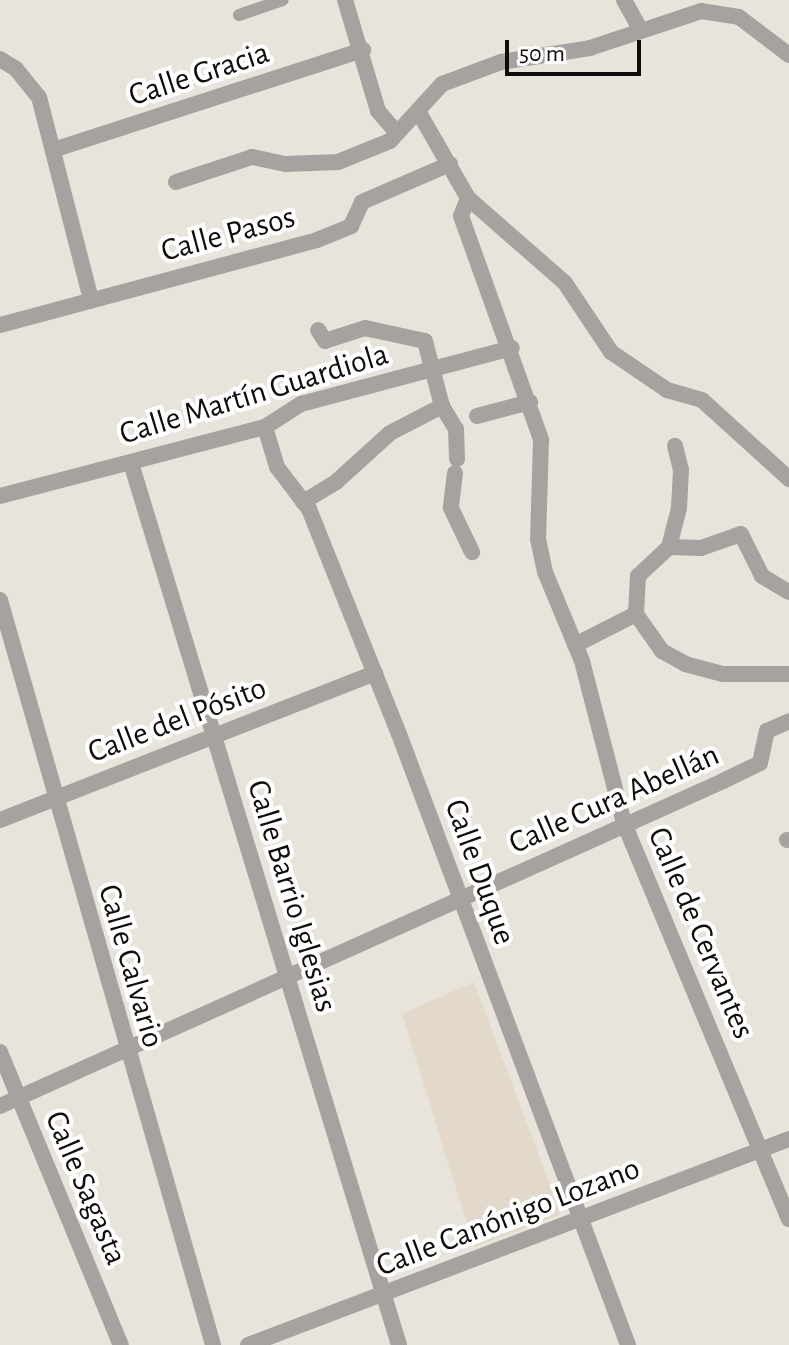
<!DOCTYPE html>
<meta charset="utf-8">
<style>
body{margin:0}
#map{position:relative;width:789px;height:1345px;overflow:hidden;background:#e9e4db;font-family:"Alegreya Sans",sans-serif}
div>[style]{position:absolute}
.built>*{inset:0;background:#e3d9ca}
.pedestrian>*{height:12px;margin:-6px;padding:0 6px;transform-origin:6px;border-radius:6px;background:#a7a2a0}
.minor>*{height:16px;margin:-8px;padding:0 8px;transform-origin:8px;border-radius:8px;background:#a7a2a0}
span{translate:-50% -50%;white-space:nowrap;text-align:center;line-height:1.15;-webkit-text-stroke:8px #fff;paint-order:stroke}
.street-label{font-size:32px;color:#0f0d0a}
.scale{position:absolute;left:505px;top:40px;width:136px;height:36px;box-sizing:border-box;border:4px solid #0f0d0a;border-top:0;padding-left:10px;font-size:24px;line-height:28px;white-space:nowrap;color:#0f0d0a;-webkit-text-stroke:6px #fff;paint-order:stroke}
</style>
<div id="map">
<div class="built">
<div style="clip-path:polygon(474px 982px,561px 1214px,474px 1247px,402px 1014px)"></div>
</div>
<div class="pedestrian">
<div style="left:239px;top:15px;width:46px;rotate:-18.8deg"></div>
</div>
<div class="minor">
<div style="left:345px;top:0;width:116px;rotate:73.4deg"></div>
<div style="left:378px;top:111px;width:29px;rotate:49deg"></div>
<div style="left:624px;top:0;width:35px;rotate:61deg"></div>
<div style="left:0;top:59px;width:19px;rotate:32deg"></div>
<div style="left:16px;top:69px;width:36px;rotate:51deg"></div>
<div style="left:39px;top:97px;width:210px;rotate:75.6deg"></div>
<div style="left:418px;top:111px;width:100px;rotate:60.1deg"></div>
<div style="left:468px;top:198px;width:129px;rotate:41.2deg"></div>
<div style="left:565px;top:283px;width:83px;rotate:56.3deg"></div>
<div style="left:611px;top:352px;width:68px;rotate:34.2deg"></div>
<div style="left:667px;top:390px;width:36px;rotate:16deg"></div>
<div style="left:702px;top:400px;width:118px;rotate:42.2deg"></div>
<div style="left:53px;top:150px;width:326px;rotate:-17.9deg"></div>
<div style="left:176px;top:182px;width:80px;rotate:-18.2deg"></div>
<div style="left:252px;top:157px;width:35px;rotate:12deg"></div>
<div style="left:286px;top:164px;width:52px;rotate:-2.2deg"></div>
<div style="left:338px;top:162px;width:56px;rotate:-22deg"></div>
<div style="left:390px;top:141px;width:77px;rotate:-47.6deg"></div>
<div style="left:442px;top:84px;width:63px;rotate:-20.4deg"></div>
<div style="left:501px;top:62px;width:90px;rotate:-8.9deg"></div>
<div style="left:590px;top:48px;width:117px;rotate:-18.4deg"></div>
<div style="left:701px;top:11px;width:38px;rotate:9deg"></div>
<div style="left:739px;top:17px;width:63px;rotate:37.2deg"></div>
<div style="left:468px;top:198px;width:19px;rotate:111deg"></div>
<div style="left:461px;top:216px;width:238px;rotate:70.3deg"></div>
<div style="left:541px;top:440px;width:99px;rotate:91.7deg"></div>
<div style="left:538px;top:539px;width:34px;rotate:78deg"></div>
<div style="left:545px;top:572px;width:96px;rotate:67.4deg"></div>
<div style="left:582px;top:661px;width:167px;rotate:75.5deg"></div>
<div style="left:624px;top:823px;width:429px;rotate:67.4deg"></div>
<div style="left:0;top:325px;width:328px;rotate:-15deg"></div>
<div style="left:317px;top:240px;width:37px;rotate:-22deg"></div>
<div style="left:351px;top:226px;width:26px;rotate:-65deg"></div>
<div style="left:362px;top:202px;width:96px;rotate:-23.4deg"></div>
<div style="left:442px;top:406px;width:27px;rotate:59deg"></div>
<div style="left:456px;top:429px;width:30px;rotate:88deg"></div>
<div style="left:477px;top:416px;width:55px;rotate:-14.8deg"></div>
<div style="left:265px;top:427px;width:42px;rotate:73.3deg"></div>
<div style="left:277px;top:467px;width:53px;rotate:52.7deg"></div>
<div style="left:309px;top:509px;width:242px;rotate:68.2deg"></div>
<div style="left:399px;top:734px;width:653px;rotate:69.45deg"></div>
<div style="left:131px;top:463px;width:922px;rotate:73.1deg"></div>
<div style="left:455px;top:473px;width:35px;rotate:97deg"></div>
<div style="left:451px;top:508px;width:49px;rotate:64.5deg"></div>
<div style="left:0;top:496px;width:274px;rotate:-14.6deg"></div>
<div style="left:265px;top:427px;width:43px;rotate:-32.6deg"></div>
<div style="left:301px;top:404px;width:218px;rotate:-14.9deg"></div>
<div style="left:303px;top:502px;width:39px;rotate:-31deg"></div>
<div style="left:336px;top:482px;width:73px;rotate:-42.2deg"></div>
<div style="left:390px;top:433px;width:59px;rotate:-27.4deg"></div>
<div style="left:442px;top:406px;width:67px;rotate:-104.7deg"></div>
<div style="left:425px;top:341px;width:61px;rotate:-167.8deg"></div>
<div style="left:365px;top:328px;width:42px;rotate:162deg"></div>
<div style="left:325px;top:341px;width:13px;rotate:-122deg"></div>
<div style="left:669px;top:547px;width:40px;rotate:-75.6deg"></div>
<div style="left:679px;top:508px;width:38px;rotate:-87deg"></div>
<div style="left:681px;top:470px;width:25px;rotate:-104deg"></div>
<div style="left:0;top:600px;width:775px;rotate:74.04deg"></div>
<div style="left:636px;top:614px;width:38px;rotate:-87deg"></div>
<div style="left:638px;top:576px;width:42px;rotate:-43.1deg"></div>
<div style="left:669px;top:547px;width:32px;rotate:2deg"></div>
<div style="left:701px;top:548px;width:42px;rotate:-19.3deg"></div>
<div style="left:741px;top:534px;width:47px;rotate:63.4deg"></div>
<div style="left:762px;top:576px;width:31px;rotate:31deg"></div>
<div style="left:575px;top:645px;width:68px;rotate:-26.9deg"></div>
<div style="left:636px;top:614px;width:45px;rotate:54.9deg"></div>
<div style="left:662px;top:651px;width:26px;rotate:29deg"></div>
<div style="left:685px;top:664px;width:39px;rotate:15deg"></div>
<div style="left:723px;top:674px;width:66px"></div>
<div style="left:0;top:820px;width:403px;rotate:-21.4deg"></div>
<div style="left:787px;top:840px;width:2px"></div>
<div style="left:0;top:1052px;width:317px;rotate:67.6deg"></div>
<div style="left:0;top:1106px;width:793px;rotate:-24.2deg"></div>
<div style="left:723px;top:781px;width:41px;rotate:-25.9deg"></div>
<div style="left:760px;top:763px;width:33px;rotate:-78deg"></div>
<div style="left:767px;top:731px;width:24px;rotate:-24deg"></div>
<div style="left:248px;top:1345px;width:579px;rotate:-20.85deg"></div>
</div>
<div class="street-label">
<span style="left:199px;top:74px;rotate:-18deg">Calle Gracia</span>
<span style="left:228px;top:234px;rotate:-15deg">Calle Pasos</span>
<span style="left:254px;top:394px;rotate:-17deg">Calle Martín Guardiola</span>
<span style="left:177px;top:720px;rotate:-21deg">Calle del Pósito</span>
<span style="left:614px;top:799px;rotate:-24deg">Calle Cura Abellán</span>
<span style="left:480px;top:872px;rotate:70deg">Calle Duque</span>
<span style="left:292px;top:896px;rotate:73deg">Calle Barrio Iglesias</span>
<span style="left:701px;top:933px;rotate:67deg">Calle de Cervantes</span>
<span style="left:131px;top:966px;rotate:74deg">Calle Calvario</span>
<span style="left:86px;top:1188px;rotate:67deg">Calle Sagasta</span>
<span style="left:508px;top:1217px;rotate:-21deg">Calle Canónigo Lozano</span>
</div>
<div class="scale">50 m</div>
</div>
